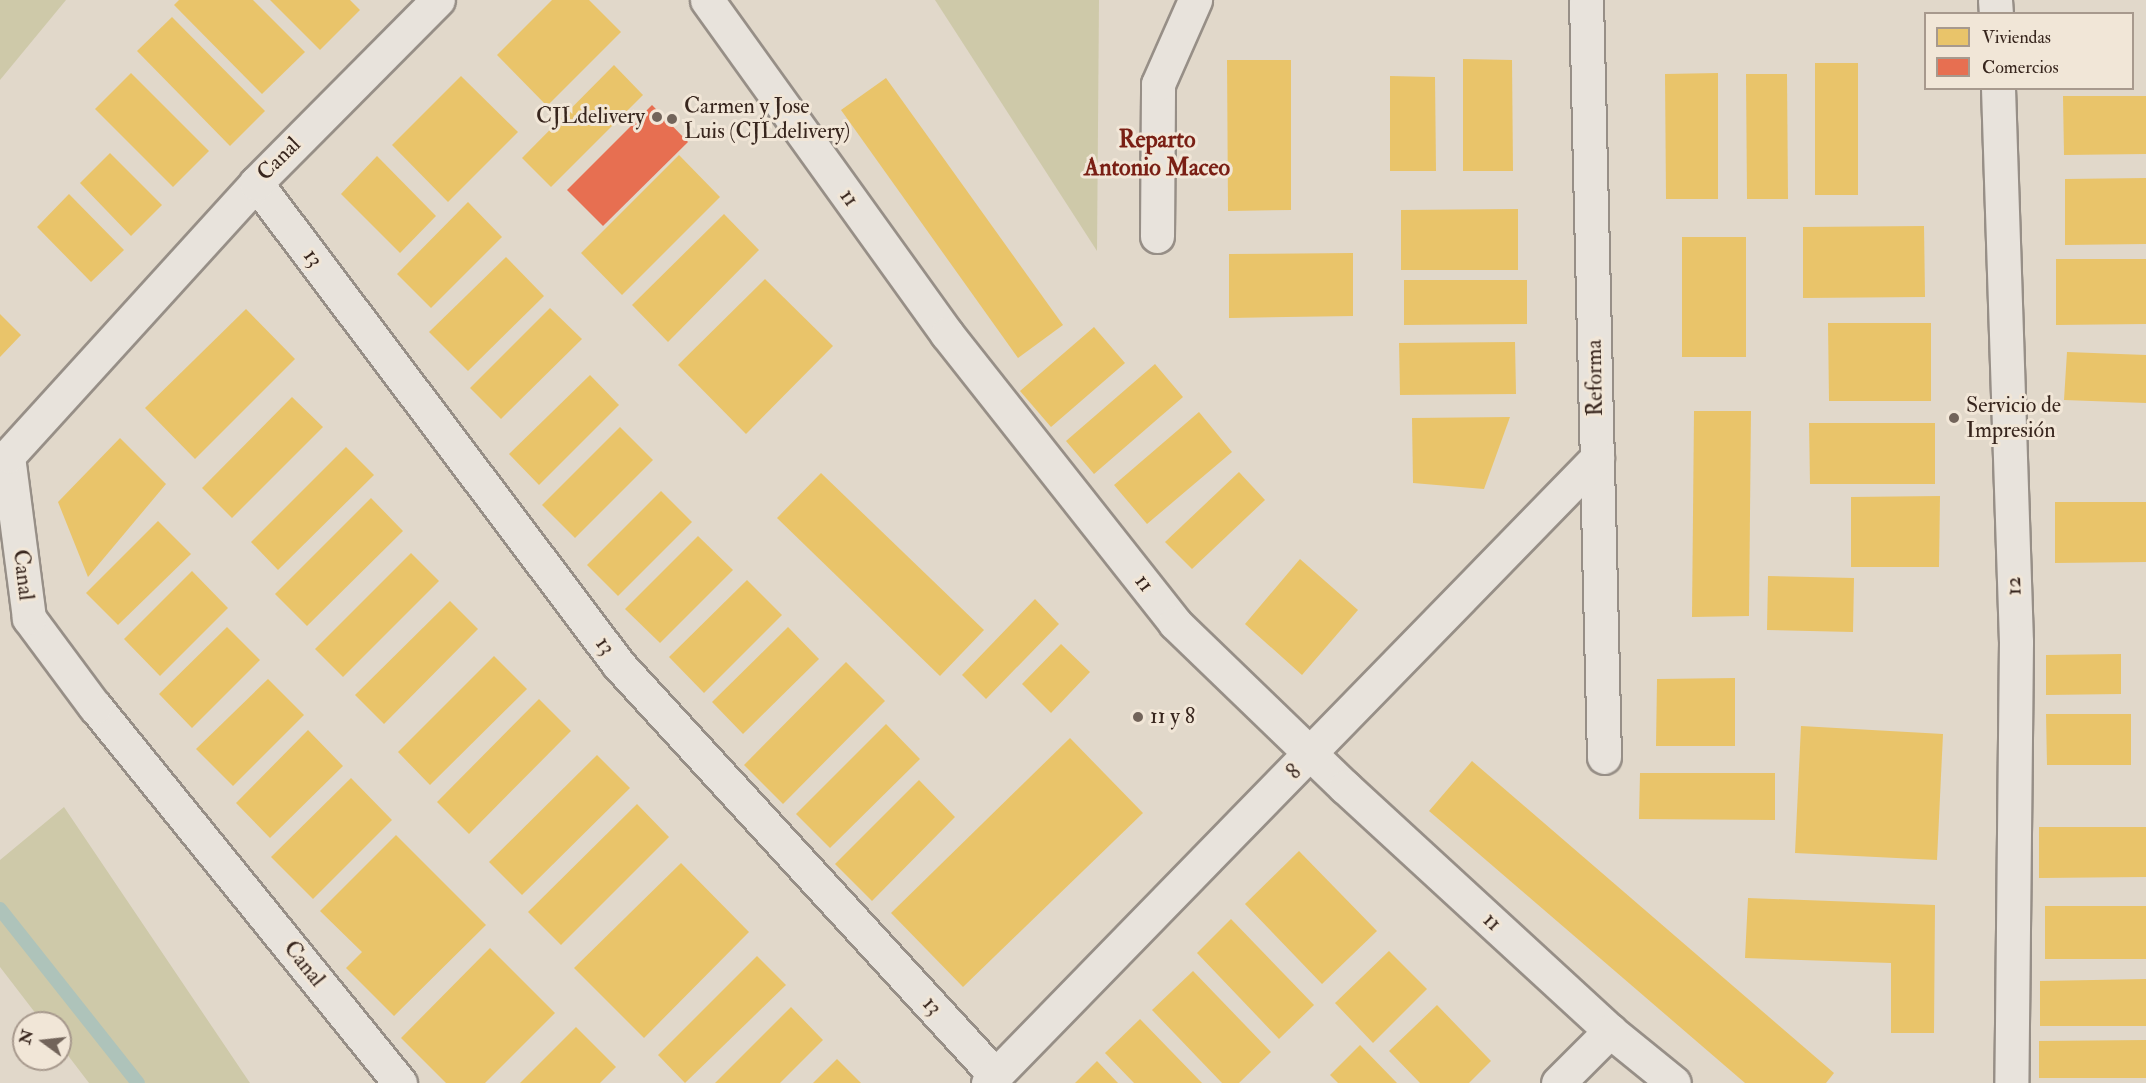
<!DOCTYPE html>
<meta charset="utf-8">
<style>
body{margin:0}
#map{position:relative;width:2146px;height:1083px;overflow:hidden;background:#e1d8ca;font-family:"IM FELL Double Pica",serif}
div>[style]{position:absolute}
.green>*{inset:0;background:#cec9a9}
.homes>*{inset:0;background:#e9c46a}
.shops>*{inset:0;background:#e76f51}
.stream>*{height:14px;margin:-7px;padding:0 7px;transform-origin:7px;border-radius:7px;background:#aec3ba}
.roads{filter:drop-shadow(2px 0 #978f87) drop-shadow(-2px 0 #978f87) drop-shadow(0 2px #978f87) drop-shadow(0 -2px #978f87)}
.minor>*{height:33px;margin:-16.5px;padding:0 16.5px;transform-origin:16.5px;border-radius:16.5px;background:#e8e3dc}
.dots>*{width:16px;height:16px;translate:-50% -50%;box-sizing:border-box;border:3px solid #f1e6d7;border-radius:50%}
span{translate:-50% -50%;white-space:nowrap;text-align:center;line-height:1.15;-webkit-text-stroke:6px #f1e6d7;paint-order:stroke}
.poi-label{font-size:22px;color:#37251d}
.left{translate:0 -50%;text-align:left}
.right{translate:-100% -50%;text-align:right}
.street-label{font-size:22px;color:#37251d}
.neighbourhood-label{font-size:24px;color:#7a1f14;font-weight:700}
.legend{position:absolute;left:1924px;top:12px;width:210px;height:78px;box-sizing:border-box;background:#f1e6d7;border:2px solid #a7998d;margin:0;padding:8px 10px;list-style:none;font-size:18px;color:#37251d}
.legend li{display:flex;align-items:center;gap:12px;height:30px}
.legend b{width:30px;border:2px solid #a7998d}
.north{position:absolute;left:12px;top:1011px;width:60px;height:60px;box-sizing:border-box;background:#f1e6d7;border:2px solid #a7998d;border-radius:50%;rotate:285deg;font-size:16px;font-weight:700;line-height:24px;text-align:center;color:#37251d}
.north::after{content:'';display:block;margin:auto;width:21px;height:27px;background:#72645a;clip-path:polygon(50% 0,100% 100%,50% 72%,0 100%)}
</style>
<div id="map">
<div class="green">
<div style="clip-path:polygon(0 0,66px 0,0 80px)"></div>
<div style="clip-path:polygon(935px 0,1099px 0,1097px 251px)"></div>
<div style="clip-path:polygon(64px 807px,250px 1083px,89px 1083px,60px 1045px,60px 1023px,43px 1023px,0 967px,0 860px)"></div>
</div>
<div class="homes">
<div style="clip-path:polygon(179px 0,253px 0,305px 52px,262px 94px,174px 5px)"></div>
<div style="clip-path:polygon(270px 0,350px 0,360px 10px,320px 50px)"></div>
<div style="clip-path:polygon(552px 0,589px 0,621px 32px,547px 106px,497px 55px)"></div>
<div style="clip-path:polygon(172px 17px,265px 111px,230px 146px,137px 51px)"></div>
<div style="clip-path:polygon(1463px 59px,1512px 60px,1513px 171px,1463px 171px)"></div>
<div style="clip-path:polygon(1227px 60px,1291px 60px,1291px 210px,1228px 211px)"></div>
<div style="clip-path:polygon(1815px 63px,1858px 63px,1858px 195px,1815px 195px)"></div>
<div style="clip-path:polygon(614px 65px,643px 95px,551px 187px,522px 158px)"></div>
<div style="clip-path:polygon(131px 73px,209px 151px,173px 187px,95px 109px)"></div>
<div style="clip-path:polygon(1718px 73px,1718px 199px,1666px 199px,1665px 74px)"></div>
<div style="clip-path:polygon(1746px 74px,1787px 74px,1788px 199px,1747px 199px)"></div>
<div style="clip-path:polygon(461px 76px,518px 132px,448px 202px,392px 145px)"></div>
<div style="clip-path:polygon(1390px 76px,1435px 77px,1436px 171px,1390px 171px)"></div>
<div style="clip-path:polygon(886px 78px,1063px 325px,1018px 358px,841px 110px)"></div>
<div style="clip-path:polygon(2063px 96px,2146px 96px,2146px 154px,2064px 155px)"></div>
<div style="clip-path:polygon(110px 153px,162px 205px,131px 236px,80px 183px)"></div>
<div style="clip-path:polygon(679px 155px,720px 197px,622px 295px,581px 253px)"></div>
<div style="clip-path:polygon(377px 156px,436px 216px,400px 253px,341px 194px)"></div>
<div style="clip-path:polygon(2146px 178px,2146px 244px,2065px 245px,2065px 179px)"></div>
<div style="clip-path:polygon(69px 194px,124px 250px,91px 282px,37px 227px)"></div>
<div style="clip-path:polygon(468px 202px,502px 237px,431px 308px,397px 274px)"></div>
<div style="clip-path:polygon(1518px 209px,1518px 270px,1401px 270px,1401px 210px)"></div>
<div style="clip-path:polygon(724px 214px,759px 250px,668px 342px,632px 305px)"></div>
<div style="clip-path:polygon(1924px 226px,1925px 297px,1803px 298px,1803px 227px)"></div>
<div style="clip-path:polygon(1682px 237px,1746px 237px,1746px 357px,1682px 357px)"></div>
<div style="clip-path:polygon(1353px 253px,1353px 316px,1229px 318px,1229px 254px)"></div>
<div style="clip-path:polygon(506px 257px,544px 296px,468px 371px,429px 332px)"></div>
<div style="clip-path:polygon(2056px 259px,2146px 259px,2146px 324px,2056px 325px)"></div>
<div style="clip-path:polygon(765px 279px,833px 346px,746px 434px,678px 365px)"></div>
<div style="clip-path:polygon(1404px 280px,1527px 280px,1527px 324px,1404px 325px)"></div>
<div style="clip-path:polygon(550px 308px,582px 339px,501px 419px,470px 388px)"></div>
<div style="clip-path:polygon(246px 309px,295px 359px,195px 459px,145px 408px)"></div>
<div style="clip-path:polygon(0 314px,21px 335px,0 357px)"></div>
<div style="clip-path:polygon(1828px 323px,1931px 323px,1931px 401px,1829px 401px)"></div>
<div style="clip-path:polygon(1094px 327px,1125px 363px,1051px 427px,1020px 391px)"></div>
<div style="clip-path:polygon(1515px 342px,1516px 394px,1400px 395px,1399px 343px)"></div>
<div style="clip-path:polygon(2067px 352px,2146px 355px,2146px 403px,2064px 400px)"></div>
<div style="clip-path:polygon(1155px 364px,1183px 397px,1094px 474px,1066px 441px)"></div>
<div style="clip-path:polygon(590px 375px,619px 405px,539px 485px,509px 454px)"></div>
<div style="clip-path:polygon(292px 397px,323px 427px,232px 518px,202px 488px)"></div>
<div style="clip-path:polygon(1694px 411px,1751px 411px,1749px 616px,1692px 617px)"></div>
<div style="clip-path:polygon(1199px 412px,1232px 452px,1147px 524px,1114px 485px)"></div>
<div style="clip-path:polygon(1510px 417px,1484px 489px,1413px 483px,1412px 418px)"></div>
<div style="clip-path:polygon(1809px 423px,1935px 423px,1935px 484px,1810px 484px)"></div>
<div style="clip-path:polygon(620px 427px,653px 460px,575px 538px,542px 505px)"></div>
<div style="clip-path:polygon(120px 438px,166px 484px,88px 577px,58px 502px)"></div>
<div style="clip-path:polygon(346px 447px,374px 475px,278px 570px,251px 542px)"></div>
<div style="clip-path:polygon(1239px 472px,1265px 500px,1192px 569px,1165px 542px)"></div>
<div style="clip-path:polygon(821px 473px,984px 630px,940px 676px,777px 518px)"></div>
<div style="clip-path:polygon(661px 491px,692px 522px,618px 596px,587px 565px)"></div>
<div style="clip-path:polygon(1940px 496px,1939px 567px,1851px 567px,1851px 497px)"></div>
<div style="clip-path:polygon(371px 498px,403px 531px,307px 626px,275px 594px)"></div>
<div style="clip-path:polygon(2055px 502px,2146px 502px,2146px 562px,2055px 563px)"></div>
<div style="clip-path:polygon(158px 521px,191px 554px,118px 625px,86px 593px)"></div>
<div style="clip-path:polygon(698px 536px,733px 570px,660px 643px,625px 609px)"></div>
<div style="clip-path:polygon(411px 553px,439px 581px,343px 677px,315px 649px)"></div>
<div style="clip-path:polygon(1300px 559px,1358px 610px,1302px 675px,1245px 624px)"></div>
<div style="clip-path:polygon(192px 571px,228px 608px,160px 676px,124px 639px)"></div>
<div style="clip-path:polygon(1768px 576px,1854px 578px,1853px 632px,1767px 630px)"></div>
<div style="clip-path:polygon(747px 580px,782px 615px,704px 693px,669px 657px)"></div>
<div style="clip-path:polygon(1035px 599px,1059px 624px,986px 699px,962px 675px)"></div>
<div style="clip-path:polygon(450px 601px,478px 629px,384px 724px,355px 695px)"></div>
<div style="clip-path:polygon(227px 627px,260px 660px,192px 728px,159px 694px)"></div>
<div style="clip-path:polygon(788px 627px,819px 659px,743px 734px,712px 702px)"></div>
<div style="clip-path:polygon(1061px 644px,1090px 672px,1051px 713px,1022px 684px)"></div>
<div style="clip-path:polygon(2121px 654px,2121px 694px,2046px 695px,2046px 655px)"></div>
<div style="clip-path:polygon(494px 656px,527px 689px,430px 785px,398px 752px)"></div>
<div style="clip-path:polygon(846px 662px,885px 701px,783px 804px,744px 765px)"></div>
<div style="clip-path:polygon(1735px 678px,1735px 746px,1656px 746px,1657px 679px)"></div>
<div style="clip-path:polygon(268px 679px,304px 715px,233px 786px,196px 749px)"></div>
<div style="clip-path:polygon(539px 699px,571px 731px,469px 834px,437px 802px)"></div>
<div style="clip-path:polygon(2046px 714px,2131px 714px,2131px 765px,2047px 765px)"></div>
<div style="clip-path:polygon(886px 724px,920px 759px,830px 848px,796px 814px)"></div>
<div style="clip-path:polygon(1801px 726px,1943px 734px,1937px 860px,1795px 853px)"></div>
<div style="clip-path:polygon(308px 730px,343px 766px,270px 838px,236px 803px)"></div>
<div style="clip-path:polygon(1070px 738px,1143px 813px,963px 987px,891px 913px)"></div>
<div style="clip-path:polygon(597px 755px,630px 788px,522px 895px,489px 862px)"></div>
<div style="clip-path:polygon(1472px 761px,1834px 1073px,1826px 1083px,1745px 1083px,1429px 811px)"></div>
<div style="clip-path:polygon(1640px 773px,1775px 773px,1775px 820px,1639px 819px)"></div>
<div style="clip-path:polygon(351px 778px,392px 820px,313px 899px,271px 857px)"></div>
<div style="clip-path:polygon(919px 780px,955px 817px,872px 901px,835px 864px)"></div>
<div style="clip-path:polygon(637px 804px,669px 837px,561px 945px,528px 912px)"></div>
<div style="clip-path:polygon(2039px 827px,2146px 827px,2146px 877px,2039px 878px)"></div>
<div style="clip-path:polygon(396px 835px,486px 925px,394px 1016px,346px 968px,362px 952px,320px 911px)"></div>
<div style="clip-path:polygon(1299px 851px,1377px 931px,1322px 984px,1245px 904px)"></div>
<div style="clip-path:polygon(681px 863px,749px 932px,644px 1038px,574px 968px)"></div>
<div style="clip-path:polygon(1748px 898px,1935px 905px,1934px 1033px,1891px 1033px,1891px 963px,1745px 958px)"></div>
<div style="clip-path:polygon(2045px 906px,2146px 906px,2146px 959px,2045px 959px)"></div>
<div style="clip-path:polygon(1231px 919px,1314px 1005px,1279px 1039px,1197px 953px)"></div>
<div style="clip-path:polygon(490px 948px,555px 1013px,485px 1083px,446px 1083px,401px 1038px)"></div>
<div style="clip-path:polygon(1389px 951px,1427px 989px,1373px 1043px,1335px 1003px)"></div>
<div style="clip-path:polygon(757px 956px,786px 985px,685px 1083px,658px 1055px)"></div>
<div style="clip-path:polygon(1193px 971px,1271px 1052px,1239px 1083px,1222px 1083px,1152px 1010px)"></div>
<div style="clip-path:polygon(2146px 979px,2146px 1026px,2040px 1026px,2040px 981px)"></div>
<div style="clip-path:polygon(1437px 1005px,1491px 1061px,1469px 1083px,1420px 1083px,1389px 1051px)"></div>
<div style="clip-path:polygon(791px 1007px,823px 1040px,780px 1083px,715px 1083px)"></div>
<div style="clip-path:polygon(1140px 1019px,1202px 1083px,1134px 1083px,1105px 1053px)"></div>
<div style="clip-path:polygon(576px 1027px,616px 1067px,600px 1083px,520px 1083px)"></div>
<div style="clip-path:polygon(2146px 1040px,2146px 1078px,2039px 1078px,2039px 1041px)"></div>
<div style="clip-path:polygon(1360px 1045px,1397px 1083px,1338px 1083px,1330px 1075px)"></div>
<div style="clip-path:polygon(837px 1059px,861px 1083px,813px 1083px)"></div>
<div style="clip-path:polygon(1097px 1061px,1118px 1083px,1075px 1083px)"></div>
</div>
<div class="shops">
<div style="clip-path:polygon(652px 105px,688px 142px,603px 226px,567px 190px)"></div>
</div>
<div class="stream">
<div style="left:0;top:909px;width:222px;rotate:51.6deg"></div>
</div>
<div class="roads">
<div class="minor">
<div style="left:707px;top:0;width:411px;rotate:54.3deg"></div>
<div style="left:947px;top:334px;width:368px;rotate:51.7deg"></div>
<div style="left:1175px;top:623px;width:236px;rotate:44deg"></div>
<div style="left:1345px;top:787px;width:360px;rotate:42.6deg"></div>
<div style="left:1610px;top:1031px;width:82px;rotate:39.1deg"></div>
<div style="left:1586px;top:0;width:757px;rotate:88.64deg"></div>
<div style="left:1995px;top:0;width:14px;rotate:86deg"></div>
<div style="left:1998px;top:88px;width:554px;rotate:88.14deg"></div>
<div style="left:2016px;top:642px;width:441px;rotate:90.6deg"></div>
<div style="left:256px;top:183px;width:603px;rotate:53.02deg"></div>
<div style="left:619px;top:665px;width:556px;rotate:47.48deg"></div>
<div style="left:1157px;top:236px;width:152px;rotate:-89.6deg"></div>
<div style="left:1158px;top:84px;width:92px;rotate:-66.2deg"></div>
<div style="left:400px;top:1083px;width:484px;rotate:-129deg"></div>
<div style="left:95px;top:707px;width:111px;rotate:-126.6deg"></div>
<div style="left:29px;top:618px;width:163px;rotate:-97.4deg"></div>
<div style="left:8px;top:456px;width:369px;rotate:-47.7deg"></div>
<div style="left:256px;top:183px;width:258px;rotate:-45.2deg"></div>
<div style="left:988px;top:1083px;width:873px;rotate:-45.74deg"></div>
<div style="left:1558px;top:1083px;width:74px;rotate:-45deg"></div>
</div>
</div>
<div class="dots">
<div style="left:657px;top:117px;background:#72645a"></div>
<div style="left:672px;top:119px;background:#72645a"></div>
<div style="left:1954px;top:418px;background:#72645a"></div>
<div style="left:1138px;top:717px;background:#72645a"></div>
</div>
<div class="poi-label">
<span class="left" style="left:684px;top:119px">Carmen y Jose<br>Luis (CJLdelivery)</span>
<span class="right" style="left:645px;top:117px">CJLdelivery</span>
<span class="left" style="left:1966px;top:418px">Servicio de<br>Impresión</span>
<span class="left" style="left:1150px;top:717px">11 y 8</span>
</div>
<div class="street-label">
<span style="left:279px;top:159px;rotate:-45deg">Canal</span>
<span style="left:849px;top:198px;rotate:54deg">11</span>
<span style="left:313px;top:258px;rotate:53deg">13</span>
<span style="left:1595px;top:378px;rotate:-91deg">Reforma</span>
<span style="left:23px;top:575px;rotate:83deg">Canal</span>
<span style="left:1144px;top:583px;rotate:52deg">11</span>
<span style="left:2014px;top:586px;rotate:-92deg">12</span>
<span style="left:605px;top:646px;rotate:53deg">13</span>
<span style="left:1294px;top:772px;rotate:-45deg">8</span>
<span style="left:1492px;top:922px;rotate:43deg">11</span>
<span style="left:304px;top:964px;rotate:51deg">Canal</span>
<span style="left:932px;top:1006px;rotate:47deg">13</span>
</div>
<div class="neighbourhood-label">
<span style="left:1157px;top:154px">Reparto<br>Antonio Maceo</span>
</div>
<ul class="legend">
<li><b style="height:16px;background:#e9c46a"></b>Viviendas</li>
<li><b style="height:16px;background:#e76f51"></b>Comercios</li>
</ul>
<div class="north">N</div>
</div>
